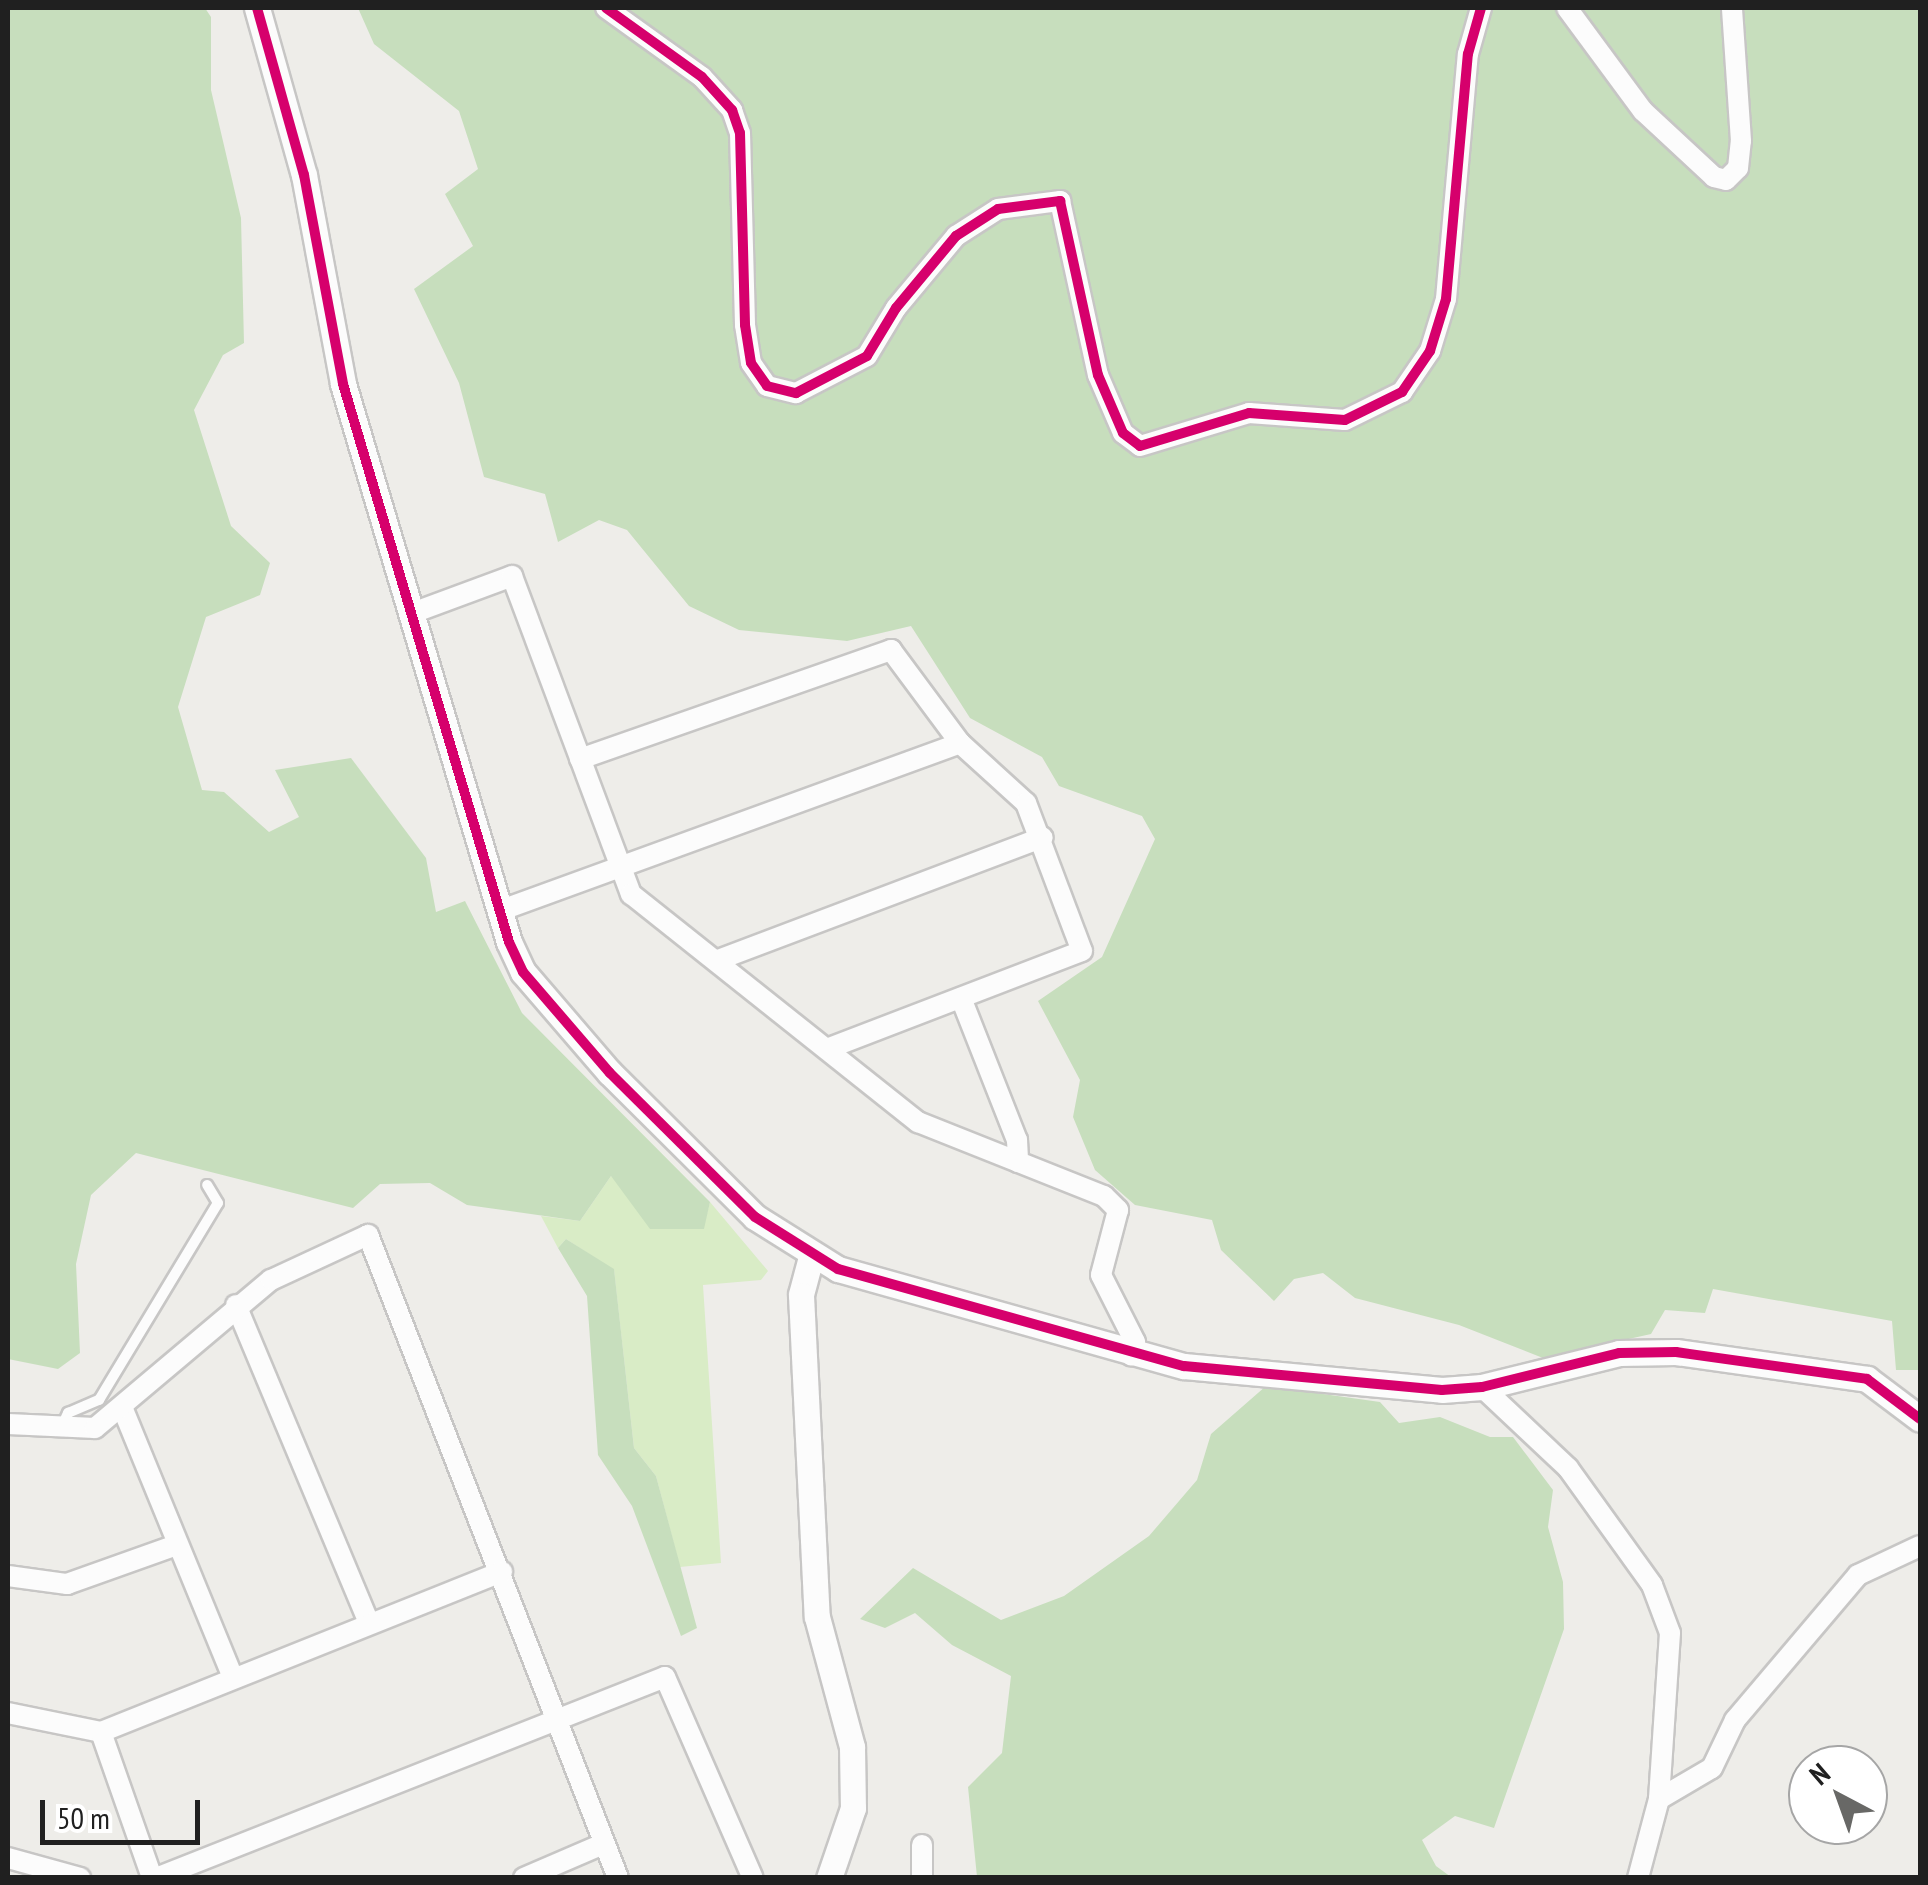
<!DOCTYPE html>
<style>
body{margin:0}
#map{position:relative;width:1928px;height:1885px;overflow:hidden;background:#eeede9;font-family:"PT Sans Narrow",sans-serif}
div>[style]{position:absolute}
.grass>*{inset:0;background:#d9ecc6}
.forest>*{inset:0;background:#c7debd}
.roads{filter:drop-shadow(2px 0 #c7c6c5) drop-shadow(-2px 0 #c7c6c5) drop-shadow(0 2px #c7c6c5) drop-shadow(0 -2px #c7c6c5)}
.service>*{height:10px;margin:-5px;padding:0 5px;transform-origin:5px;border-radius:5px;background:#fcfcfc}
.minor>*{height:20px;margin:-10px;padding:0 10px;transform-origin:10px;border-radius:10px;background:#fcfcfc}
.tertiary>*{height:25px;margin:-12.5px;padding:0 12.5px;transform-origin:12.5px;border-radius:12.5px;background:#fcfcfc}
.cycleway>*{height:10px;margin:-5px;padding:0 5px;transform-origin:5px;border-radius:5px;background:#d6006c}
span{translate:-50% -50%;white-space:nowrap;text-align:center;line-height:1.15;-webkit-text-stroke:9px #fff;paint-order:stroke}
.frame{position:absolute;inset:0;border:10px solid #202020;pointer-events:none}
.north{position:absolute;left:1788px;top:1745px;width:100px;height:100px;box-sizing:border-box;background:#fff;border:2px solid #a6a6a6;border-radius:50%;rotate:319deg;font-size:28px;font-weight:700;line-height:40px;text-align:center;color:#202020}
.north::after{content:'';display:block;margin:auto;width:35px;height:45px;background:#686866;clip-path:polygon(50% 0,100% 100%,50% 72%,0 100%)}
.scale{position:absolute;left:40px;top:1800px;width:160px;height:45px;box-sizing:border-box;border:5px solid #202020;border-top:0;padding-left:12px;font-size:30px;line-height:35px;white-space:nowrap;color:#202020;-webkit-text-stroke:8px #fff;paint-order:stroke}
</style>
<div id="map">
<div class="grass">
<div style="clip-path:polygon(611px 1176px,703px 1229px,710px 1202px,768px 1271px,761px 1280px,703px 1285px,721px 1563px,680px 1567px,656px 1476px,634px 1448px,614px 1270px,566px 1239px,558px 1248px,541px 1216px,580px 1221px)"></div>
</div>
<div class="forest">
<div style="clip-path:polygon(8px 8px,205px 8px,211px 17px,211px 90px,241px 218px,244px 343px,223px 355px,194px 410px,231px 526px,270px 563px,260px 595px,206px 617px,178px 707px,202px 790px,224px 792px,269px 832px,299px 817px,275px 770px,351px 758px,426px 858px,436px 912px,465px 901px,522px 1013px,710px 1202px,704px 1229px,650px 1229px,611px 1176px,580px 1221px,467px 1205px,430px 1183px,380px 1184px,353px 1208px,136px 1153px,91px 1195px,76px 1264px,80px 1353px,58px 1369px,8px 1359px)"></div>
<div style="clip-path:polygon(358px 8px,1920px 8px,1920px 1370px,1896px 1370px,1892px 1321px,1713px 1289px,1705px 1313px,1665px 1310px,1651px 1334px,1543px 1358px,1459px 1325px,1355px 1298px,1323px 1273px,1294px 1279px,1274px 1301px,1221px 1250px,1212px 1220px,1135px 1205px,1095px 1170px,1073px 1117px,1080px 1080px,1038px 1001px,1102px 957px,1155px 839px,1142px 816px,1059px 786px,1042px 757px,970px 718px,911px 626px,847px 641px,739px 630px,689px 606px,627px 530px,599px 520px,558px 542px,545px 494px,484px 477px,459px 383px,414px 289px,473px 246px,445px 194px,478px 169px,459px 111px,374px 44px)"></div>
<div style="clip-path:polygon(566px 1239px,614px 1269px,634px 1448px,656px 1476px,697px 1628px,681px 1636px,632px 1506px,598px 1455px,587px 1296px,558px 1248px)"></div>
<div style="clip-path:polygon(1266px 1386px,1380px 1402px,1399px 1423px,1440px 1417px,1490px 1437px,1513px 1437px,1553px 1490px,1548px 1527px,1563px 1582px,1564px 1629px,1494px 1828px,1455px 1816px,1422px 1840px,1436px 1866px,1451px 1877px,977px 1877px,968px 1787px,1002px 1753px,1011px 1676px,952px 1645px,915px 1613px,885px 1628px,860px 1619px,913px 1568px,1001px 1620px,1064px 1596px,1149px 1536px,1197px 1480px,1211px 1434px)"></div>
</div>
<div class="roads">
<div class="service">
<div style="left:61px;top:1428px;width:17px;rotate:-65deg"></div>
<div style="left:68px;top:1413px;width:34px;rotate:-23deg"></div>
<div style="left:99px;top:1400px;width:230px;rotate:-58.9deg"></div>
<div style="left:218px;top:1203px;width:21px;rotate:-121deg"></div>
</div>
<div class="minor">
<div style="left:606px;top:8px;width:118px;rotate:35.7deg"></div>
<div style="left:702px;top:77px;width:45px;rotate:47.7deg"></div>
<div style="left:732px;top:110px;width:24px;rotate:71deg"></div>
<div style="left:740px;top:133px;width:192px;rotate:88.5deg"></div>
<div style="left:745px;top:325px;width:38px;rotate:81deg"></div>
<div style="left:751px;top:363px;width:28px;rotate:55deg"></div>
<div style="left:767px;top:386px;width:30px;rotate:14deg"></div>
<div style="left:796px;top:393px;width:80px;rotate:-27.5deg"></div>
<div style="left:867px;top:356px;width:56px;rotate:-58.9deg"></div>
<div style="left:896px;top:308px;width:94px;rotate:-50.2deg"></div>
<div style="left:956px;top:236px;width:50px;rotate:-32.7deg"></div>
<div style="left:998px;top:209px;width:63px;rotate:-7.4deg"></div>
<div style="left:1060px;top:201px;width:178px;rotate:77.7deg"></div>
<div style="left:1098px;top:375px;width:63px;rotate:66.7deg"></div>
<div style="left:1123px;top:433px;width:21px;rotate:37deg"></div>
<div style="left:1140px;top:446px;width:114px;rotate:-16.8deg"></div>
<div style="left:1249px;top:413px;width:96px;rotate:4.2deg"></div>
<div style="left:1345px;top:420px;width:64px;rotate:-26.2deg"></div>
<div style="left:1402px;top:392px;width:50px;rotate:-55.7deg"></div>
<div style="left:1430px;top:351px;width:54px;rotate:-72.9deg"></div>
<div style="left:1446px;top:299px;width:246px;rotate:-84.9deg"></div>
<div style="left:1468px;top:54px;width:48px;rotate:-74.2deg"></div>
<div style="left:1567px;top:8px;width:128px;rotate:53.6deg"></div>
<div style="left:1643px;top:111px;width:97px;rotate:42.9deg"></div>
<div style="left:1714px;top:177px;width:12px;rotate:14deg"></div>
<div style="left:1726px;top:180px;width:17px;rotate:-45deg"></div>
<div style="left:1738px;top:168px;width:27px;rotate:-84deg"></div>
<div style="left:1741px;top:141px;width:133px;rotate:-93.9deg"></div>
<div style="left:410px;top:614px;width:109px;rotate:-20.4deg"></div>
<div style="left:512px;top:576px;width:340px;rotate:69.5deg"></div>
<div style="left:631px;top:894px;width:367px;rotate:38.5deg"></div>
<div style="left:918px;top:1122px;width:200px;rotate:21.7deg"></div>
<div style="left:1104px;top:1196px;width:20px;rotate:45deg"></div>
<div style="left:1118px;top:1210px;width:67px;rotate:104.7deg"></div>
<div style="left:1101px;top:1275px;width:75px;rotate:63.1deg"></div>
<div style="left:1135px;top:1342px;width:14px;rotate:107deg"></div>
<div style="left:580px;top:759px;width:330px;rotate:-19.3deg"></div>
<div style="left:891px;top:650px;width:116px;rotate:53.4deg"></div>
<div style="left:960px;top:743px;width:89px;rotate:42.3deg"></div>
<div style="left:1026px;top:803px;width:158px;rotate:69.3deg"></div>
<div style="left:1082px;top:951px;width:273px;rotate:159deg"></div>
<div style="left:499px;top:911px;width:491px;rotate:-20deg"></div>
<div style="left:718px;top:960px;width:347px;rotate:-20.7deg"></div>
<div style="left:961px;top:998px;width:153px;rotate:68.5deg"></div>
<div style="left:1017px;top:1140px;width:22px;rotate:87deg"></div>
<div style="left:236px;top:1305px;width:345px;rotate:67.3deg"></div>
<div style="left:1482px;top:1387px;width:118px;rotate:43.3deg"></div>
<div style="left:1568px;top:1468px;width:144px;rotate:54.3deg"></div>
<div style="left:1652px;top:1585px;width:51px;rotate:69.4deg"></div>
<div style="left:1670px;top:1633px;width:166px;rotate:93.8deg"></div>
<div style="left:1659px;top:1799px;width:82px;rotate:104.9deg"></div>
<div style="left:122px;top:1407px;width:290px;rotate:67.7deg"></div>
<div style="left:8px;top:1424px;width:87px;rotate:2.6deg"></div>
<div style="left:95px;top:1428px;width:230px;rotate:-40.1deg"></div>
<div style="left:271px;top:1280px;width:107px;rotate:-24.9deg"></div>
<div style="left:368px;top:1235px;width:690px;rotate:68.75deg"></div>
<div style="left:8px;top:1576px;width:60px;rotate:7.7deg"></div>
<div style="left:67px;top:1584px;width:114px;rotate:-19.6deg"></div>
<div style="left:8px;top:1713px;width:95px;rotate:11.5deg"></div>
<div style="left:101px;top:1732px;width:432px;rotate:-21.8deg"></div>
<div style="left:101px;top:1732px;width:155px;rotate:70.7deg"></div>
<div style="left:1659px;top:1799px;width:61px;rotate:-30.3deg"></div>
<div style="left:1712px;top:1768px;width:53px;rotate:-64.4deg"></div>
<div style="left:1735px;top:1720px;width:190px;rotate:-49.7deg"></div>
<div style="left:1858px;top:1575px;width:68px;rotate:-25.1deg"></div>
<div style="left:922px;top:1845px;width:33px;rotate:90deg"></div>
<div style="left:8px;top:1858px;width:75px;rotate:15.5deg"></div>
<div style="left:156px;top:1878px;width:547px;rotate:-21.55deg"></div>
<div style="left:665px;top:1677px;width:219px;rotate:66.4deg"></div>
<div style="left:524px;top:1878px;width:86px;rotate:-23.3deg"></div>
</div>
<div class="tertiary">
<div style="left:257px;top:8px;width:173px;rotate:74.3deg"></div>
<div style="left:304px;top:175px;width:213px;rotate:79.4deg"></div>
<div style="left:343px;top:384px;width:582px;rotate:73.43deg"></div>
<div style="left:509px;top:942px;width:33px;rotate:65deg"></div>
<div style="left:523px;top:972px;width:133px;rotate:49.3deg"></div>
<div style="left:610px;top:1073px;width:204px;rotate:44.8deg"></div>
<div style="left:755px;top:1217px;width:98px;rotate:32.1deg"></div>
<div style="left:838px;top:1269px;width:359px;rotate:15.7deg"></div>
<div style="left:1184px;top:1366px;width:259px;rotate:5.3deg"></div>
<div style="left:1442px;top:1390px;width:40px;rotate:-4.3deg"></div>
<div style="left:1482px;top:1387px;width:141px;rotate:-13.9deg"></div>
<div style="left:1619px;top:1353px;width:57px;rotate:-1deg"></div>
<div style="left:1676px;top:1352px;width:193px;rotate:8deg"></div>
<div style="left:1867px;top:1379px;width:66px;rotate:37deg"></div>
<div style="left:811px;top:1257px;width:39px;rotate:105deg"></div>
<div style="left:801px;top:1295px;width:322px;rotate:87.2deg"></div>
<div style="left:817px;top:1617px;width:135px;rotate:74.9deg"></div>
<div style="left:852px;top:1747px;width:61px;rotate:89.1deg"></div>
<div style="left:853px;top:1808px;width:74px;rotate:108.9deg"></div>
</div>
</div>
<div class="cycleway">
<div style="left:257px;top:8px;width:173px;rotate:74.3deg"></div>
<div style="left:304px;top:175px;width:213px;rotate:79.4deg"></div>
<div style="left:343px;top:384px;width:582px;rotate:73.43deg"></div>
<div style="left:509px;top:942px;width:33px;rotate:65deg"></div>
<div style="left:523px;top:972px;width:133px;rotate:49.3deg"></div>
<div style="left:610px;top:1073px;width:204px;rotate:44.8deg"></div>
<div style="left:755px;top:1217px;width:98px;rotate:32.1deg"></div>
<div style="left:838px;top:1269px;width:359px;rotate:15.7deg"></div>
<div style="left:1184px;top:1366px;width:259px;rotate:5.3deg"></div>
<div style="left:1442px;top:1390px;width:40px;rotate:-4.3deg"></div>
<div style="left:1482px;top:1387px;width:141px;rotate:-13.9deg"></div>
<div style="left:1619px;top:1353px;width:57px;rotate:-1deg"></div>
<div style="left:1676px;top:1352px;width:193px;rotate:8deg"></div>
<div style="left:1867px;top:1379px;width:66px;rotate:37deg"></div>
<div style="left:606px;top:8px;width:118px;rotate:35.7deg"></div>
<div style="left:702px;top:77px;width:45px;rotate:47.7deg"></div>
<div style="left:732px;top:110px;width:24px;rotate:71deg"></div>
<div style="left:740px;top:133px;width:192px;rotate:88.5deg"></div>
<div style="left:745px;top:325px;width:38px;rotate:81deg"></div>
<div style="left:751px;top:363px;width:28px;rotate:55deg"></div>
<div style="left:767px;top:386px;width:30px;rotate:14deg"></div>
<div style="left:796px;top:393px;width:80px;rotate:-27.5deg"></div>
<div style="left:867px;top:356px;width:56px;rotate:-58.9deg"></div>
<div style="left:896px;top:308px;width:94px;rotate:-50.2deg"></div>
<div style="left:956px;top:236px;width:50px;rotate:-32.7deg"></div>
<div style="left:998px;top:209px;width:63px;rotate:-7.4deg"></div>
<div style="left:1060px;top:201px;width:178px;rotate:77.7deg"></div>
<div style="left:1098px;top:375px;width:63px;rotate:66.7deg"></div>
<div style="left:1123px;top:433px;width:21px;rotate:37deg"></div>
<div style="left:1140px;top:446px;width:114px;rotate:-16.8deg"></div>
<div style="left:1249px;top:413px;width:96px;rotate:4.2deg"></div>
<div style="left:1345px;top:420px;width:64px;rotate:-26.2deg"></div>
<div style="left:1402px;top:392px;width:50px;rotate:-55.7deg"></div>
<div style="left:1430px;top:351px;width:54px;rotate:-72.9deg"></div>
<div style="left:1446px;top:299px;width:246px;rotate:-84.9deg"></div>
<div style="left:1468px;top:54px;width:48px;rotate:-74.2deg"></div>
</div>
<div class="frame"></div>
<div class="north">N</div>
<div class="scale">50 m</div>
</div>
